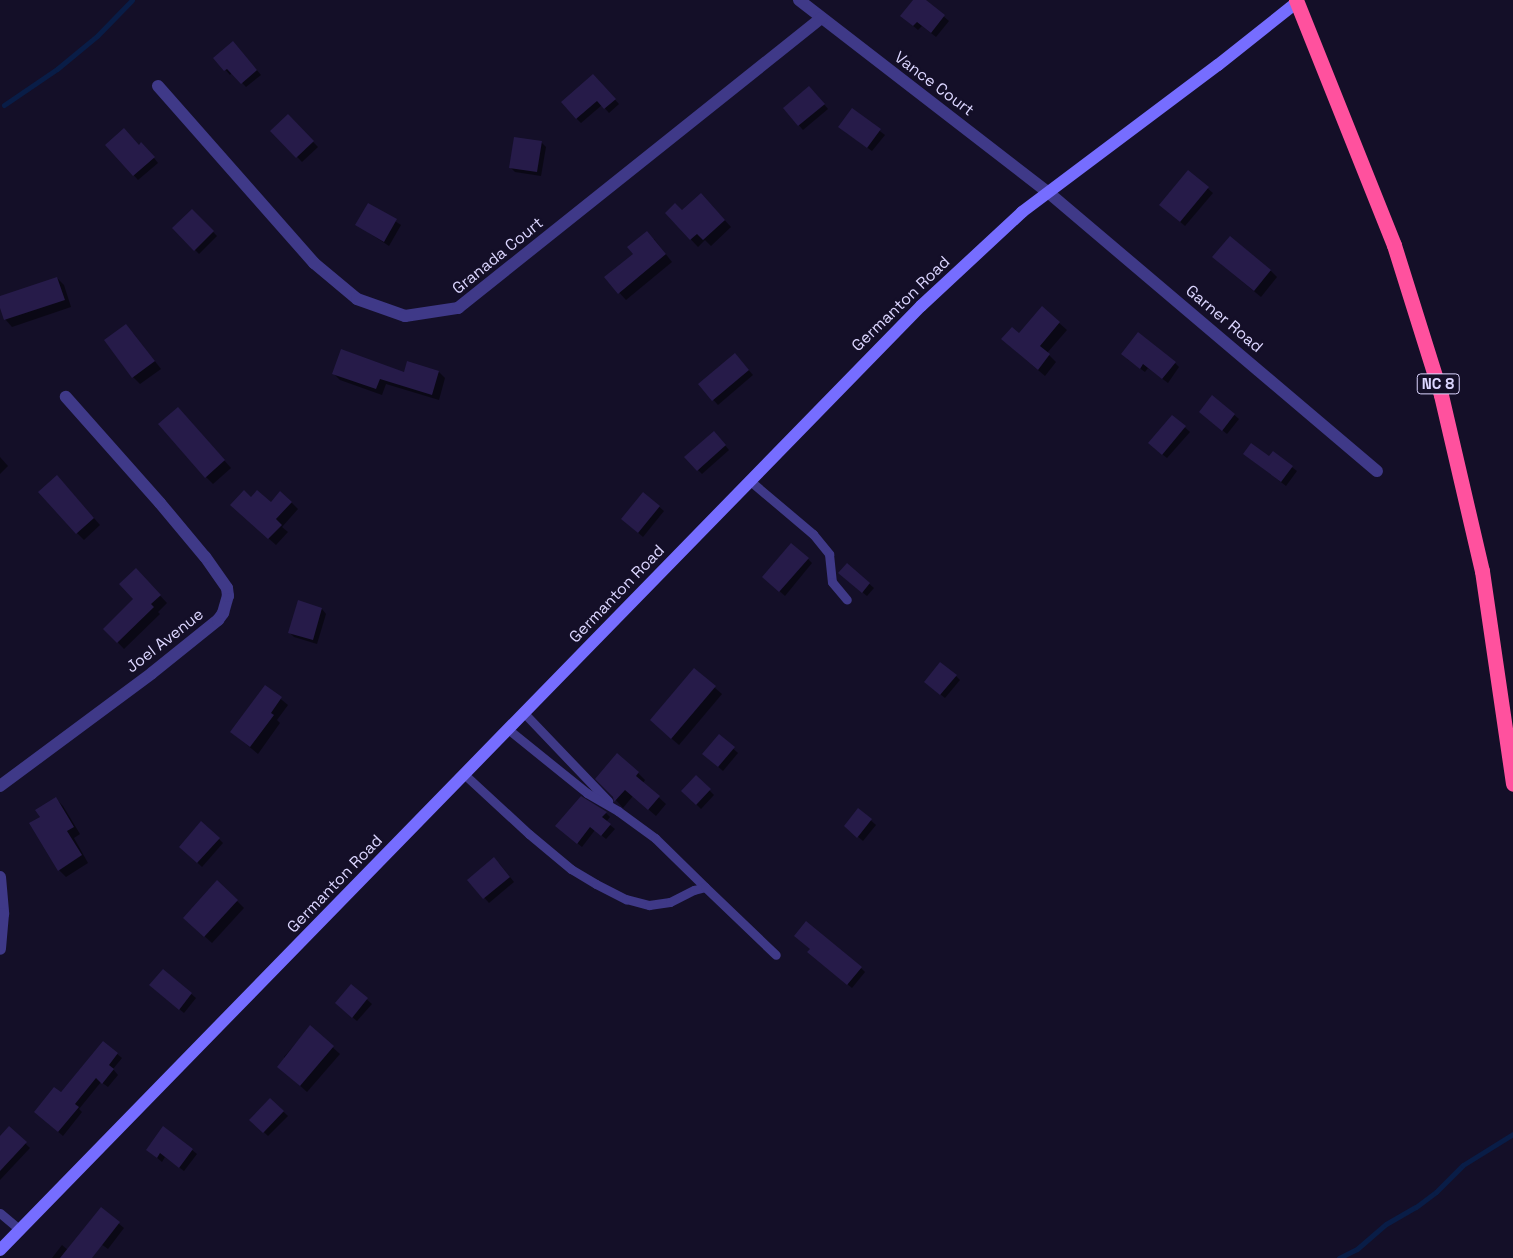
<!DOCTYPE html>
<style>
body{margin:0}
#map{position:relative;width:1513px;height:1258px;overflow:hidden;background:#140f28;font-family:"Space Grotesk",sans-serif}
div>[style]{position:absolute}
.shadow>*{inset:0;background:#0007}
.stream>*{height:5px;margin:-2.5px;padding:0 2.5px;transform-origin:2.5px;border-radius:2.5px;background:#091d47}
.building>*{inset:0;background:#261b49}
.lane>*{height:9px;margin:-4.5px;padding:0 4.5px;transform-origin:4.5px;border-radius:4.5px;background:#3f3988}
.street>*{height:12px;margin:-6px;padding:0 6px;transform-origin:6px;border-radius:6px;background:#3f3988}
.secondary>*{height:12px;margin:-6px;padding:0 6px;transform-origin:6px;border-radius:6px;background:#766dff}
.highway>*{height:15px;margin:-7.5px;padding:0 7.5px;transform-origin:7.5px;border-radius:7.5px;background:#ff519e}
span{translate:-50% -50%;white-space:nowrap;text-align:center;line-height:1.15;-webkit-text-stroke:4.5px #140f28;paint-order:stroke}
.shield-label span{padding:1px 4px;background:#140f28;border:1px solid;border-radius:4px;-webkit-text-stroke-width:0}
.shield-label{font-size:15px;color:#dcd6ff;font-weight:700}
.street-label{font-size:16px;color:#dcd6ff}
</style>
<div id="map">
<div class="shadow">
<div style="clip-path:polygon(914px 0,924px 0,949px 21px,936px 37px,922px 26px,918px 30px,906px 20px)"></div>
<div style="clip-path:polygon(237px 47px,261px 75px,246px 87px,232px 72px,230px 75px,215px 58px)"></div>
<div style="clip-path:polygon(597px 80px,619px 104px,609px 113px,602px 105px,581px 123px,576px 118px)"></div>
<div style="clip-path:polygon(814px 92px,828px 109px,803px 130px,784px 108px)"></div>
<div style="clip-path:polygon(852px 110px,885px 135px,872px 151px,844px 131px)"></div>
<div style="clip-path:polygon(288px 116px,318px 147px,302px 162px,272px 131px)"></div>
<div style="clip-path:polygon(541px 142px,546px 147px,541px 176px,515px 172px,510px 167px)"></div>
<div style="clip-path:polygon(107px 145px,146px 148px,158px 163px,138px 180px)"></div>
<div style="clip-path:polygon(1188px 172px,1213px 193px,1185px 226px,1165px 209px)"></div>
<div style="clip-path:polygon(708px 202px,731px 227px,711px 246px,705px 240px,698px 247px,666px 213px,682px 212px)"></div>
<div style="clip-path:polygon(369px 204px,401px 225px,389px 246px,357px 225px)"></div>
<div style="clip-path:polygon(192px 210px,217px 236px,199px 254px,174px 228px)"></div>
<div style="clip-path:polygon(654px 239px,672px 262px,626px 300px,606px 278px)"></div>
<div style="clip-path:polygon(1221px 264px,1270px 270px,1277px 277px,1261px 297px)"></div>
<div style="clip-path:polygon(57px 278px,64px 285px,71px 307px,12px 327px,5px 319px,0 298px)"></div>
<div style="clip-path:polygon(1042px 308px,1067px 330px,1047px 353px,1056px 362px,1045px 376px,1010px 346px)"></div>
<div style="clip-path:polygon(133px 333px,161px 369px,140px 384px,133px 377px)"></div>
<div style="clip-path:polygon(739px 359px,753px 375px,718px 405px,699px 384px)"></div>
<div style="clip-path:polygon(1127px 359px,1175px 363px,1179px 367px,1168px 383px,1148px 368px,1145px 372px)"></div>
<div style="clip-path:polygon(408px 363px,439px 372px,445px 378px,439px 400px,386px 384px,382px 395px,340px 380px,334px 374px,405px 373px)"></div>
<div style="clip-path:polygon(1213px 397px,1239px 419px,1227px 434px,1205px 416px)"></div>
<div style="clip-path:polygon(185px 416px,231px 468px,213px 484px,206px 477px)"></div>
<div style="clip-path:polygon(1173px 417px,1190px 432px,1167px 458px,1154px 448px)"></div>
<div style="clip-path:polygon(718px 437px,729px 450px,702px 474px,698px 470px)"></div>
<div style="clip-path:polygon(1273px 453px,1297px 471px,1286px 486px,1244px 454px,1269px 458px)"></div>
<div style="clip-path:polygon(0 457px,8px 466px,0 474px)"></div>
<div style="clip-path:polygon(64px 484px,100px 525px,84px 540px,77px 533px)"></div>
<div style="clip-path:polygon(643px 493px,664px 511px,643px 537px,627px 523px)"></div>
<div style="clip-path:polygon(251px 499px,271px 504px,291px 502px,298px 509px,282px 527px,288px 532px,276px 545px,239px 512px)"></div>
<div style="clip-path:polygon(808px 559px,812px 563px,785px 596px,768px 581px)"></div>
<div style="clip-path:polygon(847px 565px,874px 588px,867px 596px,845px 578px)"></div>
<div style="clip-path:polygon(136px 570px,167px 603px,158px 612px,160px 614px,124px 649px,105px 629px,135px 599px)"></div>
<div style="clip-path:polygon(298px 602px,322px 609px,326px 614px,317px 644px,294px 637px,289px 632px)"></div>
<div style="clip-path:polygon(694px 670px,722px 694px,679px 745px,658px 727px)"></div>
<div style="clip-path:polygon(956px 676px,960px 680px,945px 698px,930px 686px)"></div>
<div style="clip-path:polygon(265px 686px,288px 705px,277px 720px,280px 723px,258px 754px,231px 732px)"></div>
<div style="clip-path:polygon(719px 736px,738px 753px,723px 771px,708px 758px)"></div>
<div style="clip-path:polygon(617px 755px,638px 773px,645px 780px,643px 783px,666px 804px,656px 816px,633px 796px,623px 808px,597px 779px)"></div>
<div style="clip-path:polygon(696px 777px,714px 795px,701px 809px,683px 791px)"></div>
<div style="clip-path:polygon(56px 799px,63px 806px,80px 834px,74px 838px,88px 863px,66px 877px,59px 870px,41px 817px)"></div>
<div style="clip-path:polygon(859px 810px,876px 825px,863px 841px,850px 830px)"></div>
<div style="clip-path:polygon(606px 813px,610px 817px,606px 822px,615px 829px,606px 839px,595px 830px,582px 847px,561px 830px)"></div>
<div style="clip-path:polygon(219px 839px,223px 843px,202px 867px,185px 851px)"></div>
<div style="clip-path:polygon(499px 863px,514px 882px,489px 903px,469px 880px)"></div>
<div style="clip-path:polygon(237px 901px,244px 908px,212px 943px,192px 925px)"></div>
<div style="clip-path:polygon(813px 956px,861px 968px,865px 972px,852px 988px)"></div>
<div style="clip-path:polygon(163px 970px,196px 998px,184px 1013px,156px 990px)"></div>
<div style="clip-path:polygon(351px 986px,372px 1004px,357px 1021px,341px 1008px)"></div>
<div style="clip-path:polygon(310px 1027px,340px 1054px,307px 1092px,286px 1073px,284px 1057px)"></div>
<div style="clip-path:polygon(104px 1043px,122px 1058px,113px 1069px,118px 1075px,108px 1087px,101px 1082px,79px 1109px,82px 1112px,63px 1136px,40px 1116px)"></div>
<div style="clip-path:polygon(270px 1099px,288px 1116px,268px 1136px,251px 1120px)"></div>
<div style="clip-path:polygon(9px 1128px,30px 1148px,0 1180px,0 1137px)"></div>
<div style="clip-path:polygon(148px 1150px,192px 1150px,197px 1154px,184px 1171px,165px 1157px,162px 1162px)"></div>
<div style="clip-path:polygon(101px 1209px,124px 1228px,108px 1249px,101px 1244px,89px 1258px,52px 1258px,62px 1245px,68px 1250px)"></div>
</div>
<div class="stream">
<div style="left:4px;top:105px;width:64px;rotate:-34.2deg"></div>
<div style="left:57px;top:69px;width:52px;rotate:-39.5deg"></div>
<div style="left:97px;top:36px;width:50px;rotate:-45.8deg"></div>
<div style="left:1339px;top:1258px;width:20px;rotate:-27deg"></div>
<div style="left:1357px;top:1249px;width:38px;rotate:-41deg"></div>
<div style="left:1386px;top:1224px;width:34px;rotate:-30deg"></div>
<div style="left:1416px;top:1207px;width:25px;rotate:-37deg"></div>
<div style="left:1436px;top:1192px;width:38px;rotate:-45deg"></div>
<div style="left:1463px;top:1165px;width:59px;rotate:-31.8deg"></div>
</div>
<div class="building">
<div style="clip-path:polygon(913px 0,926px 0,945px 15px,931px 33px,917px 22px,913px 26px,900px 16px)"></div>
<div style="clip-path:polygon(233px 41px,257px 70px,241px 84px,227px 69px,224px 71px,213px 58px)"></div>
<div style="clip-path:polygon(593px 74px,616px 99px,604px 109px,597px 101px,576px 119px,561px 102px)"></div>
<div style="clip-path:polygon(809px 86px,825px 104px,798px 126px,783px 108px)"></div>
<div style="clip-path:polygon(852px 108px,881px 129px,867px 148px,838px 127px)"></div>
<div style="clip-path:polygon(288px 114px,314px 141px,296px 158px,270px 131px)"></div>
<div style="clip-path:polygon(124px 128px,139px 145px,141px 142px,155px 157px,133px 176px,105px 145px)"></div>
<div style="clip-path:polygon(514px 137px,542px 141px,537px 172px,509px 168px)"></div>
<div style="clip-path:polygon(1188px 170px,1209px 187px,1180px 222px,1159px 205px)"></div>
<div style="clip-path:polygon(701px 193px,725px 220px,703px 240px,697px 234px,690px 240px,665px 213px,675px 203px,682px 210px)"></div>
<div style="clip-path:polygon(368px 203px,397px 219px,384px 242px,355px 225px)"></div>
<div style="clip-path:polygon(192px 209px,214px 231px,194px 251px,172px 228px)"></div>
<div style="clip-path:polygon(647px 231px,666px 254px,618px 294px,604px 277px,633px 254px,627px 247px)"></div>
<div style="clip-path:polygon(1230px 236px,1271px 270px,1254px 291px,1212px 257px)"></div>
<div style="clip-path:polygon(57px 277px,65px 300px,4px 320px,0 308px,0 296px)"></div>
<div style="clip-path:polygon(1042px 306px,1060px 322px,1040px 346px,1050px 354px,1038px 370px,1001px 339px,1012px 327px,1019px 333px)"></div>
<div style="clip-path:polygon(126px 324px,155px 361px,132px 378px,104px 340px)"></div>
<div style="clip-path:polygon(1138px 332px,1176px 362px,1162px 379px,1143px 364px,1140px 369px,1121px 354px)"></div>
<div style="clip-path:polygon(341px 349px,404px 372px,407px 361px,439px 371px,432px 395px,380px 379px,376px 389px,332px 374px)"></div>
<div style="clip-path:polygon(735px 353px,749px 370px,712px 401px,698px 384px)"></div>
<div style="clip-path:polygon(1212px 395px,1235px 414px,1222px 431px,1199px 412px)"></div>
<div style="clip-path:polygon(178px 407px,225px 460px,205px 478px,158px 424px)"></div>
<div style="clip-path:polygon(1172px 415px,1186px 426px,1162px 455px,1148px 443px)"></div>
<div style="clip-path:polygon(714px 431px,726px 445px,697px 471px,684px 457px)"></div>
<div style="clip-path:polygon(1251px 443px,1269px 456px,1273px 451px,1293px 466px,1281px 482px,1243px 454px)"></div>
<div style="clip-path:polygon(57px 475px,94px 518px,76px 534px,38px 492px)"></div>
<div style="clip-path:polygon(244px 490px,251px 497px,257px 490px,271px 502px,280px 491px,292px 502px,276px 519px,282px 525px,268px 539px,230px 505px)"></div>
<div style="clip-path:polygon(643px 492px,660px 506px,638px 533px,621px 519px)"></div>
<div style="clip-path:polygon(791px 543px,809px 558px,779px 592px,762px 577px)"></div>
<div style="clip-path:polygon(847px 563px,870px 583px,862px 593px,838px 573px)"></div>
<div style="clip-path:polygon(136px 568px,161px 595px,151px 604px,154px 607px,117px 643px,103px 629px,133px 599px,119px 584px)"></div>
<div style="clip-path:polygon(298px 600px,322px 608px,313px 640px,288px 633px)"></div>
<div style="clip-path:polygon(940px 662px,957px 675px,940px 695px,924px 682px)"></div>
<div style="clip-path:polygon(694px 668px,716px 686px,671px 739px,650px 720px)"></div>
<div style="clip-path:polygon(265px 685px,282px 697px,271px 713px,274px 715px,250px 747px,230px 732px)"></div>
<div style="clip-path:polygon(719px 734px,735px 747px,718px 767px,702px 754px)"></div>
<div style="clip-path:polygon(617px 753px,639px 772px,636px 776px,660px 796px,648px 810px,625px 790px,614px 802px,613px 797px,595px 779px)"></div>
<div style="clip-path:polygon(696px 775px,711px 789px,696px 805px,681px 791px)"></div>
<div style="clip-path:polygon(581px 796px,607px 812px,602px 817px,611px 824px,601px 836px,590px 827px,577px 844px,555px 826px)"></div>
<div style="clip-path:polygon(56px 797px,74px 827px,67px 831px,82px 855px,58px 871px,29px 823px,40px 817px,35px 810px)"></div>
<div style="clip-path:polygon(858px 808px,872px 819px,857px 838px,844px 826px)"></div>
<div style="clip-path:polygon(201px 821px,220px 838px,197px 863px,179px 847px)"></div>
<div style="clip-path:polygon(494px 857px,510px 877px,483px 899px,467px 880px)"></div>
<div style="clip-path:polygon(217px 880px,238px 900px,204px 937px,183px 918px)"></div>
<div style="clip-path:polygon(806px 921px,862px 967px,847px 985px,807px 952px,810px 949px,794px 936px)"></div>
<div style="clip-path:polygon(163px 969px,192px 993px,179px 1010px,149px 985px)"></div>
<div style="clip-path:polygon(351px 984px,368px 998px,352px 1018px,335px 1003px)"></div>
<div style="clip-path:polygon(310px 1025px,334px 1046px,300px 1086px,277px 1067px)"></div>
<div style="clip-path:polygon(103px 1041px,118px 1053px,109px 1065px,114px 1069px,102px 1084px,96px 1078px,75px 1104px,79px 1107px,58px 1132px,34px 1112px,54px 1087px,61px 1092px)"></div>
<div style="clip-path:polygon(270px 1098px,284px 1111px,263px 1133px,249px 1120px)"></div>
<div style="clip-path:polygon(9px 1126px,27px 1142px,0 1171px,0 1136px)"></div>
<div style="clip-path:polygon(163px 1126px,193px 1149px,179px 1168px,160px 1153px,157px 1158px,146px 1150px)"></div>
<div style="clip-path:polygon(101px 1207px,120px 1222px,92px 1258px,60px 1258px)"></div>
</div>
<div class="lane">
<div style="left:749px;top:480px;width:84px;rotate:40.2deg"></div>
<div style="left:813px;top:534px;width:26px;rotate:51deg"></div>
<div style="left:829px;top:554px;width:28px;rotate:84deg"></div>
<div style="left:832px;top:582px;width:23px;rotate:50deg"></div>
<div style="left:524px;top:713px;width:122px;rotate:46.3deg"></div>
<div style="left:509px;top:730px;width:100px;rotate:38.9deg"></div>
<div style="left:587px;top:793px;width:36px;rotate:30deg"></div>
<div style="left:618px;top:811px;width:46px;rotate:36.1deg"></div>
<div style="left:655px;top:838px;width:70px;rotate:44.4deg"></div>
<div style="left:465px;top:775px;width:87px;rotate:42.7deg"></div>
<div style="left:529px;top:834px;width:55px;rotate:39.8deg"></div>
<div style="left:571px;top:869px;width:29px;rotate:31deg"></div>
<div style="left:596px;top:884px;width:34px;rotate:27deg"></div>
<div style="left:626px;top:899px;width:24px;rotate:15deg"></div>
<div style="left:649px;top:905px;width:21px;rotate:-8deg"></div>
<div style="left:670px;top:902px;width:27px;rotate:-27deg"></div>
<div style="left:694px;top:890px;width:11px;rotate:-15deg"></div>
<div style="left:705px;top:887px;width:98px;rotate:43.8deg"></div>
<div style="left:0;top:1213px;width:26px;rotate:40deg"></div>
</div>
<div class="street">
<div style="left:799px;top:0;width:316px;rotate:37.7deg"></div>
<div style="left:1049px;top:193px;width:430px;rotate:40.3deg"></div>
<div style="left:158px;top:86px;width:236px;rotate:48.6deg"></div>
<div style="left:314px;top:263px;width:56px;rotate:39.9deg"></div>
<div style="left:357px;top:299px;width:51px;rotate:19.5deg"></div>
<div style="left:405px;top:316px;width:54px;rotate:-8.6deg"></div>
<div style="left:458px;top:308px;width:465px;rotate:-38.6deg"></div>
<div style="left:0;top:786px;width:189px;rotate:-36.6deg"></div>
<div style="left:152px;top:673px;width:85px;rotate:-38.8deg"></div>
<div style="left:218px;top:620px;width:9px;rotate:-54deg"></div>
<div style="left:223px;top:613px;width:18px;rotate:-74deg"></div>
<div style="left:228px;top:596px;width:8px;rotate:-97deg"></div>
<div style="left:227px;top:588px;width:38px;rotate:-125deg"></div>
<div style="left:205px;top:557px;width:70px;rotate:-129.8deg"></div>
<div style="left:160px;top:503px;width:142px;rotate:-131.6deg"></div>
<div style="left:0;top:877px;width:37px;rotate:85deg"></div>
<div style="left:3px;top:914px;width:35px;rotate:95deg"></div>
</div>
<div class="secondary">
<div style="left:0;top:1250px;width:1319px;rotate:-45.71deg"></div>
<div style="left:921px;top:306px;width:138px;rotate:-42.9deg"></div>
<div style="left:1022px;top:212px;width:245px;rotate:-36.9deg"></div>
<div style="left:1218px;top:65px;width:100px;rotate:-38.5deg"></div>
</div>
<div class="highway">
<div style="left:1296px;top:0;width:264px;rotate:68.2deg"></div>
<div style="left:1394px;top:245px;width:157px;rotate:72.6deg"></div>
<div style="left:1441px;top:395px;width:181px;rotate:76.9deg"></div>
<div style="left:1482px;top:571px;width:215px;rotate:81.7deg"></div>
</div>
<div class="shield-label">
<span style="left:1438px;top:384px">NC 8</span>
</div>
<div class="street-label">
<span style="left:934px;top:84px;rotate:37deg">Vance Court</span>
<span style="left:498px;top:256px;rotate:-39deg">Granada Court</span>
<span style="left:901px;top:304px;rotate:-44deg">Germanton Road</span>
<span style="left:1224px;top:319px;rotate:40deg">Garner Road</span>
<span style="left:617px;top:594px;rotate:-46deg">Germanton Road</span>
<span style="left:165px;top:641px;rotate:-38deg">Joel Avenue</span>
<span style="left:335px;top:884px;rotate:-46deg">Germanton Road</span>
</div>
</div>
